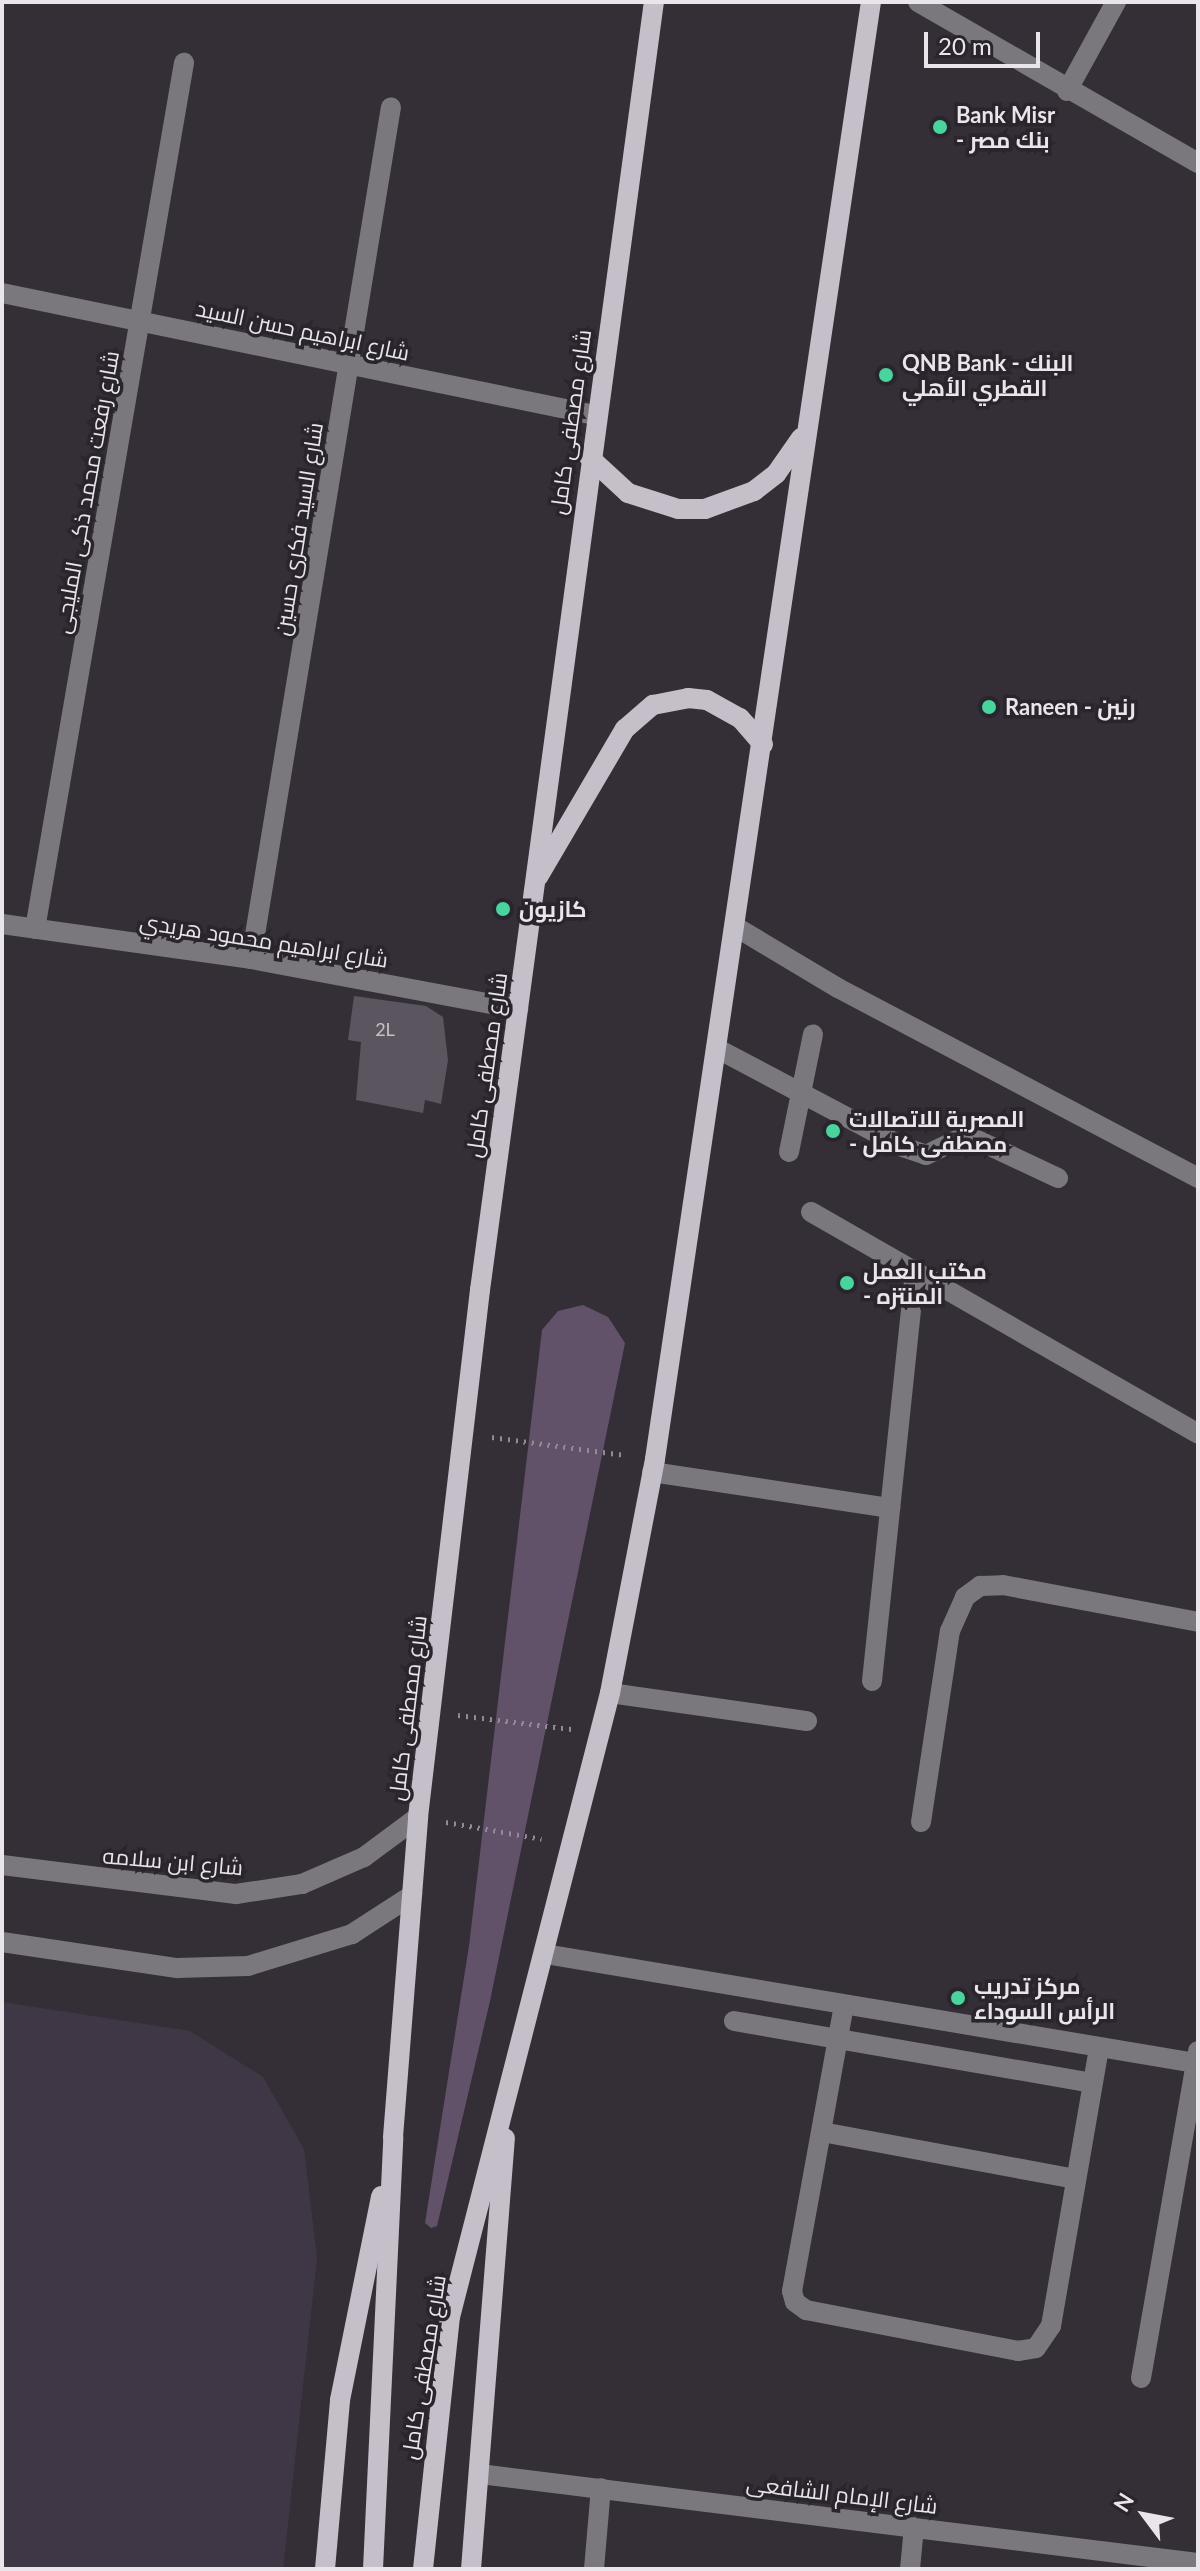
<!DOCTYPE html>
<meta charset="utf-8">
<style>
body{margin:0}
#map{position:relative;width:1200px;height:2571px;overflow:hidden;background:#342e37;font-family:Lato,Cairo,sans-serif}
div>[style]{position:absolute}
.built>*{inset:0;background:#403746}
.green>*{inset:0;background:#61526a}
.building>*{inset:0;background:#5b555f}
.path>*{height:5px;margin-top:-2.5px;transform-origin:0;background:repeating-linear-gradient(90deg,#918c93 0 2px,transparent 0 8px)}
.minor>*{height:20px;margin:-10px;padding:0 10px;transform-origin:10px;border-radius:10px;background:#7b787d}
.major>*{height:20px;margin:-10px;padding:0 10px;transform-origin:10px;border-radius:10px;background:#c5bfc9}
.dots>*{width:22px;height:22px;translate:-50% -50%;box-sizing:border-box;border:4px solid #2a252d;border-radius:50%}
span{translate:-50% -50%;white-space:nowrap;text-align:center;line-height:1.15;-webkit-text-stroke:7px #2a252d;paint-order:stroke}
.number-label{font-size:18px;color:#c6c1c8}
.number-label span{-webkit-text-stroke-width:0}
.poi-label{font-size:22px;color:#e9e5eb;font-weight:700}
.left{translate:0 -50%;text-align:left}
.street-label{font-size:22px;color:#e9e5eb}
.frame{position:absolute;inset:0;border:4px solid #e9e5eb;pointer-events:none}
.north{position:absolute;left:1104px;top:2475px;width:80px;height:80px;-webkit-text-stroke:6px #2a252d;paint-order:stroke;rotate:302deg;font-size:22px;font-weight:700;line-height:32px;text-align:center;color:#e9e5eb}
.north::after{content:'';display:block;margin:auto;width:28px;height:36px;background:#e9e5eb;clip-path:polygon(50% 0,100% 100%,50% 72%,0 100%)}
.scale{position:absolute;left:924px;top:32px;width:116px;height:36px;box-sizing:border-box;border:4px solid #e9e5eb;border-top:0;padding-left:10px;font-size:24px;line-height:28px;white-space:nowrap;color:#e9e5eb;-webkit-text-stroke:6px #2a252d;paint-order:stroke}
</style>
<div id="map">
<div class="built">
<div style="clip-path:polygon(2px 2002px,190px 2031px,263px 2077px,304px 2149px,317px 2258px,283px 2569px,2px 2569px)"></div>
</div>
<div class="green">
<div style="clip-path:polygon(583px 1305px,608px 1317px,625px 1343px,490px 2001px,437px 2226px,431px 2228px,425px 2223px,469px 1946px,542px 1330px,558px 1311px)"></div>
</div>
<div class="building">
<div style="clip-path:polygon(354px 996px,426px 1006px,443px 1017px,448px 1060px,441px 1104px,425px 1100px,423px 1113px,356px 1100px,361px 1042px,348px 1040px)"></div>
</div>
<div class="path">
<div style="left:492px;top:1437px;width:134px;rotate:7.7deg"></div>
<div style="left:458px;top:1715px;width:114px;rotate:7.1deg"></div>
<div style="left:446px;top:1822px;width:97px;rotate:10deg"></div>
</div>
<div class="minor">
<div style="left:918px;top:2px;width:323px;rotate:29.9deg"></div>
<div style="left:1067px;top:91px;width:102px;rotate:-61.2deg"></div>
<div style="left:2px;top:293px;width:605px;rotate:11.63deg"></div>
<div style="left:2px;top:924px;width:251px;rotate:8deg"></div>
<div style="left:251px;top:959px;width:272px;rotate:10.6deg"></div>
<div style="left:736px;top:927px;width:119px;rotate:30.9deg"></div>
<div style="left:838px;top:988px;width:407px;rotate:27.8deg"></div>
<div style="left:35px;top:929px;width:879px;rotate:-80.24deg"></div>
<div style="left:251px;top:959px;width:863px;rotate:-80.67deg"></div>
<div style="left:716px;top:1048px;width:212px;rotate:27.9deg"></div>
<div style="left:903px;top:1147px;width:24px;rotate:19deg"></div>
<div style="left:926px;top:1155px;width:37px;rotate:-26deg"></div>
<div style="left:959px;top:1139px;width:14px;rotate:-4deg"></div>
<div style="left:973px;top:1138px;width:94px;rotate:25.2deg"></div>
<div style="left:789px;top:1152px;width:120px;rotate:-78.5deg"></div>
<div style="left:811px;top:1212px;width:446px;rotate:29.8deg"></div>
<div style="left:652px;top:1472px;width:241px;rotate:8.6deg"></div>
<div style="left:872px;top:1681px;width:414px;rotate:-84deg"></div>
<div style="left:610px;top:1693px;width:199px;rotate:8.1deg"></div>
<div style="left:921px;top:1822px;width:193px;rotate:-81.4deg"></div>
<div style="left:950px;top:1631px;width:37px;rotate:-66deg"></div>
<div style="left:965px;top:1597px;width:19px;rotate:-36deg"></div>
<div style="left:980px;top:1586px;width:23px;rotate:-2deg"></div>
<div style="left:1003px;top:1585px;width:198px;rotate:10.7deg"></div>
<div style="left:2px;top:1865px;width:236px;rotate:7.1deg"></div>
<div style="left:236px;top:1894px;width:67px;rotate:-8.6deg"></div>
<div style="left:302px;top:1884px;width:68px;rotate:-23.5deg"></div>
<div style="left:364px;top:1857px;width:67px;rotate:-36.5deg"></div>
<div style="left:2px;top:1942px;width:177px;rotate:8.5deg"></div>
<div style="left:177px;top:1968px;width:71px;rotate:-1.6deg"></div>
<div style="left:248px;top:1966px;width:109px;rotate:-17.1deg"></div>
<div style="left:352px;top:1934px;width:72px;rotate:-33deg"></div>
<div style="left:545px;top:1954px;width:660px;rotate:9.51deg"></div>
<div style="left:844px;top:2005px;width:291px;rotate:100.3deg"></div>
<div style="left:792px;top:2291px;width:11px;rotate:75deg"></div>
<div style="left:795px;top:2302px;width:14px;rotate:36deg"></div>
<div style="left:806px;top:2310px;width:216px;rotate:10.9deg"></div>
<div style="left:1018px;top:2351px;width:18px;rotate:-9deg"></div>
<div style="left:1036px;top:2348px;width:27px;rotate:-56deg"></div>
<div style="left:1051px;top:2326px;width:283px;rotate:-80.2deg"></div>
<div style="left:734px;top:2021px;width:363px;rotate:9.8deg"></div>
<div style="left:822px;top:2132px;width:258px;rotate:10.5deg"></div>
<div style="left:1141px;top:2378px;width:332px;rotate:-80.1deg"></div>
<div style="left:480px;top:2474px;width:723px;rotate:7.07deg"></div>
<div style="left:594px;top:2569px;width:81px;rotate:-85.1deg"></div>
<div style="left:910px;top:2569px;width:42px;rotate:-84.6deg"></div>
</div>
<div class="major">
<div style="left:589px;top:457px;width:53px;rotate:42.7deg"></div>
<div style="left:628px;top:493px;width:52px;rotate:17.7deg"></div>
<div style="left:678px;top:509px;width:27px"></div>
<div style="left:705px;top:509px;width:52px;rotate:-20.2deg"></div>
<div style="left:754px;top:491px;width:28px;rotate:-38deg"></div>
<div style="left:776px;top:474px;width:44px;rotate:-55.2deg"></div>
<div style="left:538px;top:877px;width:172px;rotate:-59.6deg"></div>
<div style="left:625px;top:729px;width:37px;rotate:-41deg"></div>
<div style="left:653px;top:705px;width:36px;rotate:-11deg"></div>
<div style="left:688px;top:698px;width:19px;rotate:6deg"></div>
<div style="left:707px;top:700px;width:38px;rotate:29deg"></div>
<div style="left:740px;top:718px;width:35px;rotate:49deg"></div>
<div style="left:325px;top:2569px;width:170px;rotate:-84.9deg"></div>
<div style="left:340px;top:2400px;width:208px;rotate:-78.6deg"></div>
<div style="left:373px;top:2569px;width:432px;rotate:-87.3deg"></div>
<div style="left:393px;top:2137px;width:321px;rotate:-85.5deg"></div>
<div style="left:418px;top:1817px;width:531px;rotate:-83.29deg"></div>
<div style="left:480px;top:1290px;width:1300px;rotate:-82.31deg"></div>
<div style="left:423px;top:2569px;width:253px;rotate:-83.9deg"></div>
<div style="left:450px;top:2317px;width:644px;rotate:-75.62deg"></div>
<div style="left:610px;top:1693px;width:238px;rotate:-79.1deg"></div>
<div style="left:655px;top:1459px;width:1473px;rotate:-81.57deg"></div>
<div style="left:471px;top:2569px;width:432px;rotate:-85.5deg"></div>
</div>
<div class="dots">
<div style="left:940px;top:127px;background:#48d49d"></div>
<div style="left:886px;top:375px;background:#48d49d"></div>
<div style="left:989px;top:707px;background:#48d49d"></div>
<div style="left:503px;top:909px;background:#48d49d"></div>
<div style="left:833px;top:1131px;background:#48d49d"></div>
<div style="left:847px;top:1283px;background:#48d49d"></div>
<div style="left:958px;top:1998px;background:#48d49d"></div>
</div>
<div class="number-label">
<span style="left:385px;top:1029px">2L</span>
</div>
<div class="poi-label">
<span class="left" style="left:956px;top:127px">Bank Misr<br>- بنك مصر</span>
<span class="left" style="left:902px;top:375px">QNB Bank - البنك<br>القطري الأهلي</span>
<span class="left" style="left:1005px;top:707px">Raneen - رنين</span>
<span class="left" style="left:519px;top:909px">كازيون</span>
<span class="left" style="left:849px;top:1131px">المصرية للاتصالات<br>- مصطفى كامل</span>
<span class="left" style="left:863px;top:1283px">مكتب العمل<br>- المنتزه</span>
<span class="left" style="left:974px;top:1998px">مركز تدريب<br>الرأس السوداء</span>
</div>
<div class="street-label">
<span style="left:303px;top:330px;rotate:12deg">شارع ابراهيم حسن السيد</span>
<span style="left:570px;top:422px;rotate:-82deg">شارع مصطفى كامل</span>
<span style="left:86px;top:492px;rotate:-80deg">شارع رفعت محمد ذكى المليجى</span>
<span style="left:298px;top:529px;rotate:-81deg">شارع السيد فكرى حسين</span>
<span style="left:264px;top:940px;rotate:9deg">شارع ابراهيم محمود هريدي</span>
<span style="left:486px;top:1065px;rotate:-82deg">شارع مصطفى كامل</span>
<span style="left:407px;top:1708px;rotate:-83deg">شارع مصطفى كامل</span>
<span style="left:173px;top:1861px;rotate:5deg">شارع ابن سلامه</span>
<span style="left:423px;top:2367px;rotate:-81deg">شارع مصطفى كامل</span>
<span style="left:842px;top:2494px;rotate:7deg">شارع الإمام الشافعى</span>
</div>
<div class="frame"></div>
<div class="north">N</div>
<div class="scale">20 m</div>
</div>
